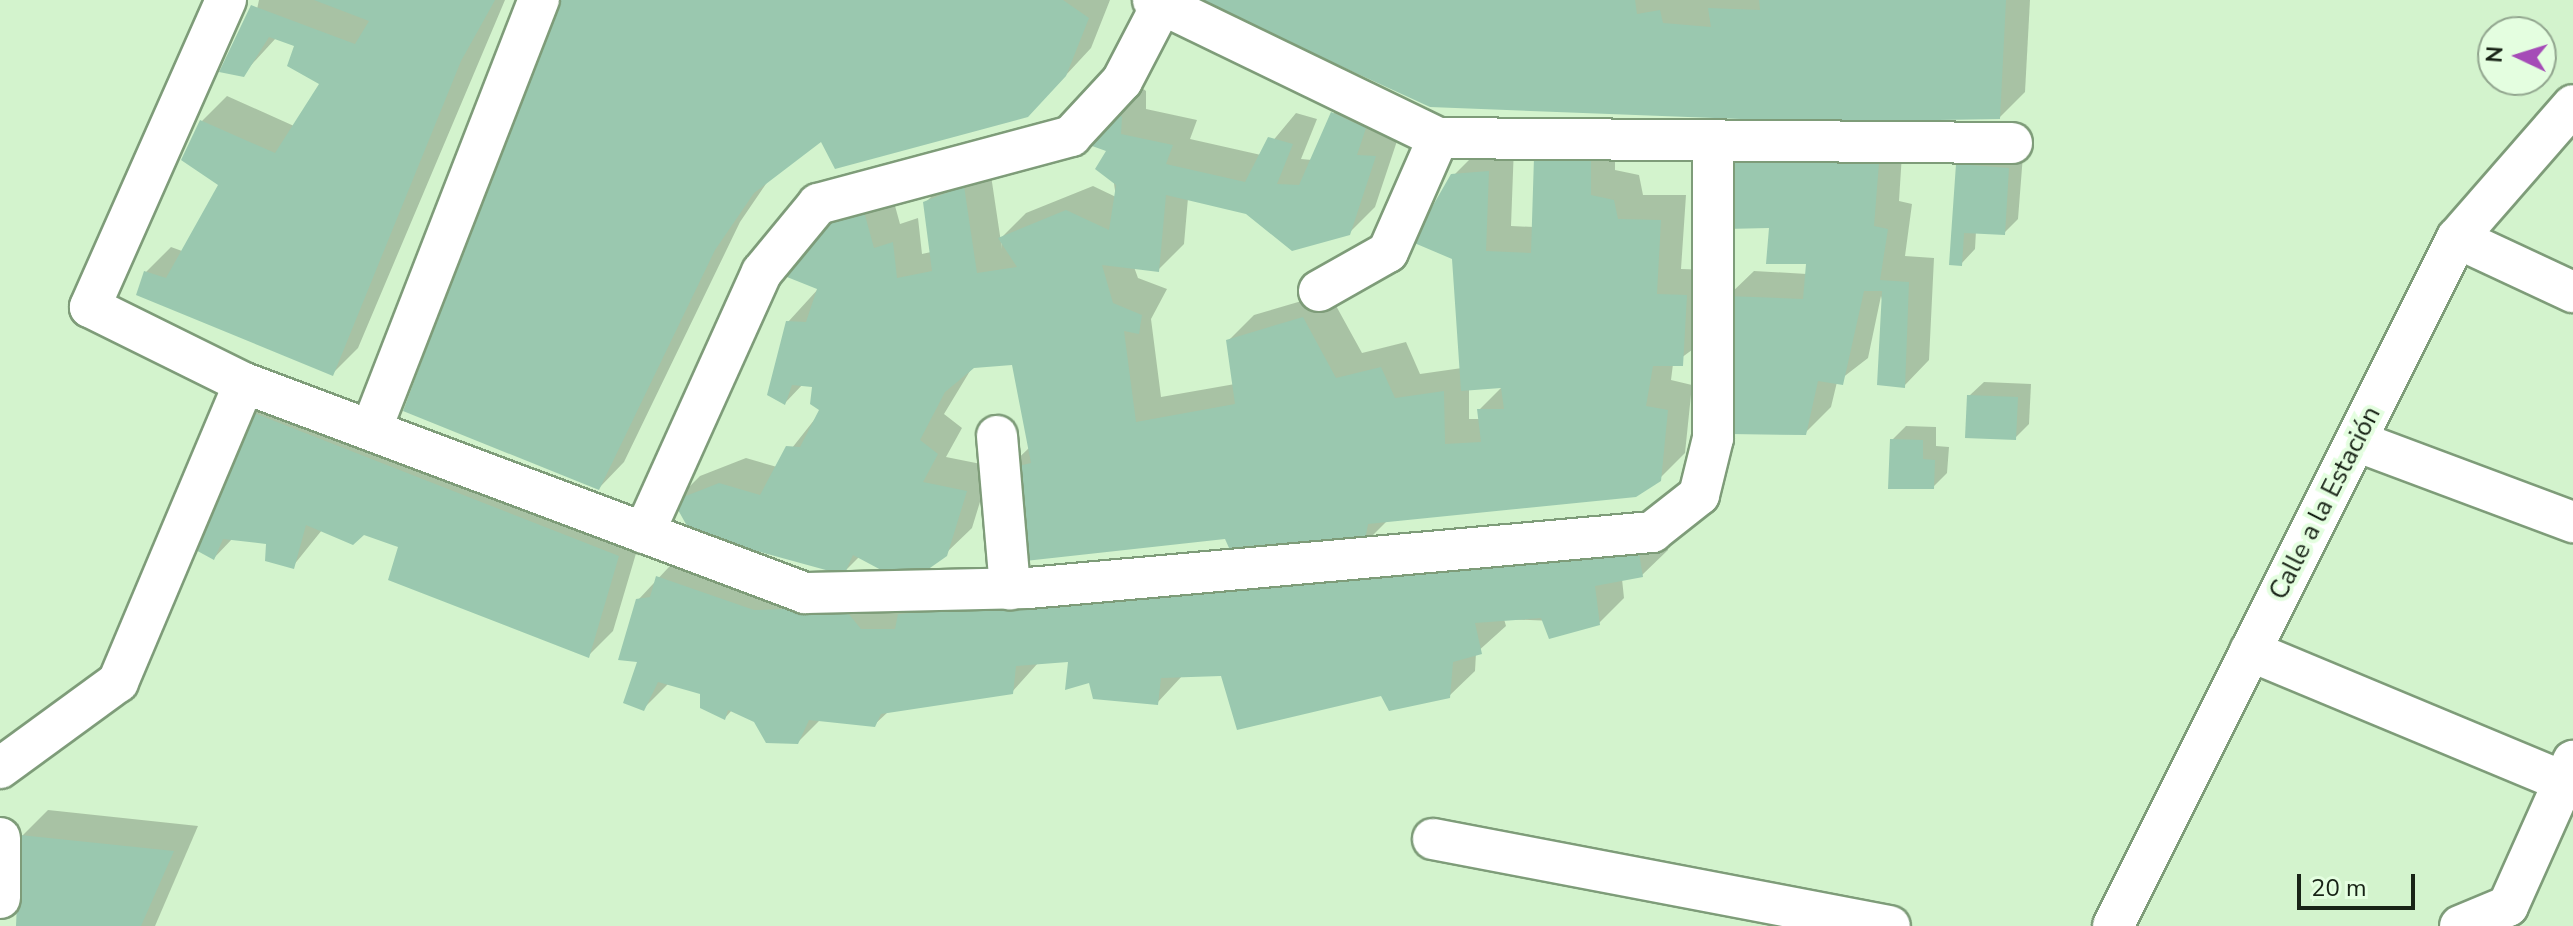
<!DOCTYPE html>
<meta charset="utf-8">
<style>
body{margin:0}
#map{position:relative;width:2573px;height:926px;overflow:hidden;background:#d3f3cd;font-family:"Nunito Sans",sans-serif}
div>[style]{position:absolute}
.shadow>*{inset:0;background:#0003}
.building>*{inset:0;background:#9ac8af}
.roads{filter:drop-shadow(2px 0 #7e9c79) drop-shadow(-2px 0 #7e9c79) drop-shadow(0 2px #7e9c79) drop-shadow(0 -2px #7e9c79)}
.minor>*{height:40px;margin:-20px;padding:0 20px;transform-origin:20px;border-radius:20px;background:#fff}
span{translate:-50% -50%;white-space:nowrap;text-align:center;line-height:1.15;-webkit-text-stroke:8px #e4fee0;paint-order:stroke}
.street-label{font-size:26px;color:#182316}
.north{position:absolute;left:2477px;top:16px;width:80px;height:80px;box-sizing:border-box;background:#e4fee0;border:2px solid #92a68f;border-radius:50%;rotate:274deg;font-size:22px;font-weight:700;line-height:32px;text-align:center;color:#182316}
.north::after{content:'';display:block;margin:auto;width:28px;height:36px;background:#a54bb7;clip-path:polygon(50% 0,100% 100%,50% 72%,0 100%)}
.scale{position:absolute;left:2297px;top:874px;width:118px;height:36px;box-sizing:border-box;border:4px solid #182316;border-top:0;padding-left:10px;font-size:24px;line-height:28px;white-space:nowrap;color:#182316;-webkit-text-stroke:6px #e4fee0;paint-order:stroke}
</style>
<div id="map">
<div class="shadow">
<div style="clip-path:polygon(259px 0,505px 0,358px 348px,332px 374px,146px 272px,171px 247px,182px 251px,221px 184px,202px 121px,227px 96px,294px 126px,322px 83px,297px 44px,276px 38px,243px 74px)"></div>
<div style="clip-path:polygon(560px 0,1110px 0,1091px 48px,1053px 89px,822px 139px,770px 178px,740px 222px,624px 462px,599px 488px)"></div>
<div style="clip-path:polygon(1200px 0,2030px 0,2025px 92px,2000px 117px)"></div>
<div style="clip-path:polygon(evenodd,1138px 85px,1146px 91px,1146px 109px,1197px 120px,1190px 139px,1261px 155px,1296px 113px,1317px 119px,1301px 159px,1312px 160px,1333px 114px,1358px 88px,1400px 132px,1375px 207px,1349px 233px,1188px 198px,1184px 244px,1158px 270px,1134px 267px,1138px 278px,1167px 289px,1151px 319px,1161px 397px,1235px 384px,1228px 341px,1254px 315px,1329px 293px,1362px 353px,1406px 342px,1420px 374px,1462px 368px,1453px 176px,1479px 150px,1514px 146px,1511px 226px,1534px 227px,1536px 157px,1615px 132px,1615px 170px,1639px 175px,1643px 195px,1686px 195px,1681px 269px,1711px 270px,1708px 338px,1673px 364px,1671px 380px,1692px 385px,1685px 453px,1659px 479px,1388px 520px,1364px 544px,1226px 537px,1007px 469px,1030px 447px,1013px 363px,973px 366px,944px 414px,962px 428px,946px 457px,991px 466px,972px 528px,945px 554px,859px 557px,843px 573px,675px 501px,700px 476px,746px 458px,777px 467px,822px 410px,814px 386px,803px 384px,785px 403px,788px 322px,819px 288px,780px 273px,889px 184px,900px 224px,918px 218px,922px 254px,931px 252px,925px 203px,950px 178px,989px 162px,1002px 249px,1001px 238px,1026px 213px,1093px 186px,1116px 197px,1109px 150px,1084px 141px,1138px 85px,1503px 386px,1479px 410px,1480px 419px,1469px 419px,1469px 389px,1503px 386px)"></div>
<div style="clip-path:polygon(1903px 138px,1899px 201px,1912px 204px,1905px 256px,1934px 258px,1929px 360px,1904px 386px,1881px 296px,1868px 358px,1837px 382px,1831px 407px,1805px 433px,1728px 296px,1754px 271px,1807px 274px,1808px 262px,1771px 226px,1726px 158px)"></div>
<div style="clip-path:polygon(1972px 151px,2023px 155px,2018px 219px,2004px 233px,1976px 231px,1975px 249px,1961px 264px,1958px 165px)"></div>
<div style="clip-path:polygon(1984px 382px,2031px 384px,2029px 424px,2015px 438px,1969px 396px)"></div>
<div style="clip-path:polygon(276px 387px,643px 530px,613px 631px,588px 656px,400px 545px,364px 533px,322px 530px,293px 566px,268px 542px,233px 538px,214px 558px,251px 412px)"></div>
<div style="clip-path:polygon(1906px 426px,1936px 427px,1936px 446px,1949px 447px,1947px 473px,1933px 487px,1892px 440px)"></div>
<div style="clip-path:polygon(1663px 523px,1668px 550px,1642px 575px,1622px 579px,1624px 598px,1599px 623px,1504px 619px,1506px 626px,1476px 653px,1475px 671px,1449px 696px,1222px 674px,1183px 675px,1157px 703px,1090px 680px,1071px 660px,1038px 663px,1012px 692px,889px 711px,874px 725px,821px 719px,798px 742px,732px 710px,725px 718px,702px 693px,669px 683px,644px 708px,638px 600px,683px 552px,780px 585px)"></div>
<div style="clip-path:polygon(48px 810px,198px 826px,155px 926px,18px 926px,22px 836px)"></div>
</div>
<div class="building">
<div style="clip-path:polygon(314px 0,495px 0,461px 61px,333px 376px,136px 295px,144px 271px,166px 278px,218px 185px,181px 160px,200px 120px,275px 153px,319px 84px,287px 66px,294px 46px,269px 37px,244px 77px,219px 72px,251px 5px,355px 44px,369px 21px)"></div>
<div style="clip-path:polygon(557px 0,1063px 0,1089px 18px,1066px 76px,1028px 117px,835px 169px,821px 142px,754px 193px,715px 250px,599px 490px,403px 411px)"></div>
<div style="clip-path:polygon(1196px 0,1635px 0,1637px 14px,1660px 10px,1663px 23px,1711px 27px,1708px 8px,1760px 10px,1759px 0,2006px 0,2000px 119px,1816px 122px,1430px 107px)"></div>
<div style="clip-path:polygon(1111px 109px,1122px 117px,1121px 134px,1173px 145px,1166px 164px,1245px 182px,1268px 137px,1293px 144px,1277px 184px,1299px 185px,1331px 112px,1366px 128px,1357px 155px,1376px 156px,1350px 235px,1292px 251px,1246px 214px,1166px 195px,1159px 272px,1102px 265px,1113px 303px,1142px 315px,1139px 334px,1124px 331px,1136px 422px,1235px 404px,1226px 340px,1303px 317px,1336px 378px,1381px 367px,1395px 398px,1444px 391px,1445px 444px,1481px 442px,1477px 409px,1504px 409px,1501px 388px,1461px 391px,1452px 259px,1412px 242px,1451px 174px,1489px 171px,1486px 251px,1531px 253px,1534px 157px,1591px 157px,1591px 195px,1614px 200px,1618px 219px,1661px 220px,1657px 294px,1687px 295px,1683px 366px,1653px 366px,1646px 406px,1668px 410px,1661px 481px,1636px 497px,1368px 524px,1364px 546px,1234px 559px,1225px 539px,1025px 561px,1005px 469px,1031px 463px,1012px 365px,974px 368px,945px 392px,920px 440px,938px 454px,923px 482px,967px 491px,947px 556px,920px 575px,883px 571px,853px 555px,844px 575px,691px 533px,673px 501px,719px 483px,760px 495px,786px 446px,800px 447px,819px 410px,810px 404px,812px 387px,792px 385px,785px 405px,767px 395px,786px 321px,806px 322px,817px 289px,777px 273px,830px 214px,863px 208px,874px 248px,893px 242px,897px 278px,932px 271px,923px 202px,964px 186px,977px 273px,1017px 267px,998px 238px,1066px 210px,1109px 230px,1116px 185px,1095px 169px,1106px 151px,1081px 142px)"></div>
<div style="clip-path:polygon(1724px 157px,1879px 163px,1874px 226px,1888px 229px,1880px 280px,1909px 282px,1905px 388px,1877px 385px,1882px 291px,1864px 291px,1843px 385px,1818px 381px,1806px 435px,1730px 434px,1726px 296px,1803px 299px,1806px 264px,1766px 264px,1769px 228px,1725px 229px)"></div>
<div style="clip-path:polygon(1956px 164px,2009px 168px,2005px 235px,1964px 233px,1962px 266px,1949px 265px)"></div>
<div style="clip-path:polygon(1967px 395px,2018px 397px,2016px 440px,1965px 438px)"></div>
<div style="clip-path:polygon(249px 411px,619px 556px,589px 658px,388px 580px,398px 547px,364px 535px,353px 545px,306px 525px,294px 569px,265px 561px,266px 544px,223px 539px,214px 560px,192px 548px)"></div>
<div style="clip-path:polygon(1890px 439px,1923px 440px,1923px 459px,1935px 460px,1934px 489px,1888px 489px)"></div>
<div style="clip-path:polygon(1638px 547px,1643px 577px,1595px 586px,1600px 625px,1549px 639px,1541px 618px,1475px 623px,1482px 654px,1453px 662px,1450px 698px,1389px 711px,1381px 696px,1237px 730px,1221px 676px,1161px 678px,1158px 705px,1093px 699px,1089px 683px,1065px 690px,1068px 662px,1016px 666px,1013px 694px,881px 714px,875px 727px,809px 720px,798px 744px,766px 743px,754px 722px,728px 710px,725px 720px,700px 708px,700px 694px,658px 682px,644px 711px,623px 703px,637px 662px,618px 660px,636px 599px,650px 597px,656px 576px,754px 610px,843px 607px,861px 629px,895px 629px,898px 614px)"></div>
<div style="clip-path:polygon(20px 835px,174px 851px,141px 926px,16px 926px)"></div>
</div>
<div class="roads">
<div class="minor">
<div style="left:226px;top:0;width:336px;rotate:113.9deg"></div>
<div style="left:90px;top:307px;width:172px;rotate:26.3deg"></div>
<div style="left:244px;top:383px;width:599px;rotate:20.52deg"></div>
<div style="left:805px;top:593px;width:224px;rotate:-1.3deg"></div>
<div style="left:1029px;top:588px;width:626px;rotate:-5.14deg"></div>
<div style="left:1652px;top:532px;width:60px;rotate:-38.2deg"></div>
<div style="left:1699px;top:495px;width:59px;rotate:-76.2deg"></div>
<div style="left:1713px;top:438px;width:298px;rotate:-90deg"></div>
<div style="left:1153px;top:0;width:317px;rotate:25.8deg"></div>
<div style="left:1438px;top:138px;width:574px;rotate:0.5deg"></div>
<div style="left:2457px;top:238px;width:128px;rotate:25deg"></div>
<div style="left:1319px;top:291px;width:79px;rotate:-29.5deg"></div>
<div style="left:1388px;top:252px;width:124px;rotate:-66.3deg"></div>
<div style="left:371px;top:430px;width:462px;rotate:-68.7deg"></div>
<div style="left:997px;top:436px;width:154px;rotate:85.1deg"></div>
<div style="left:2356px;top:441px;width:232px;rotate:20.5deg"></div>
<div style="left:644px;top:533px;width:286px;rotate:-65.7deg"></div>
<div style="left:762px;top:272px;width:88px;rotate:-50.5deg"></div>
<div style="left:818px;top:204px;width:262px;rotate:-15deg"></div>
<div style="left:1071px;top:136px;width:75px;rotate:-47.2deg"></div>
<div style="left:1122px;top:81px;width:87px;rotate:-62.5deg"></div>
<div style="left:2250px;top:651px;width:340px;rotate:22.6deg"></div>
<div style="left:0;top:768px;width:146px;rotate:-36.1deg"></div>
<div style="left:118px;top:682px;width:324px;rotate:-67.1deg"></div>
<div style="left:0;top:838px;width:60px;rotate:90deg"></div>
<div style="left:1433px;top:839px;width:465px;rotate:10.8deg"></div>
<div style="left:2113px;top:926px;width:769px;rotate:-63.43deg"></div>
<div style="left:2457px;top:238px;width:176px;rotate:-48.9deg"></div>
<div style="left:2460px;top:926px;width:52px;rotate:-22.6deg"></div>
<div style="left:2508px;top:906px;width:159px;rotate:-65.9deg"></div>
</div>
</div>
<div class="street-label">
<span style="left:2325px;top:503px;rotate:-63deg">Calle a la Estación</span>
</div>
<div class="north">N</div>
<div class="scale">20 m</div>
</div>
